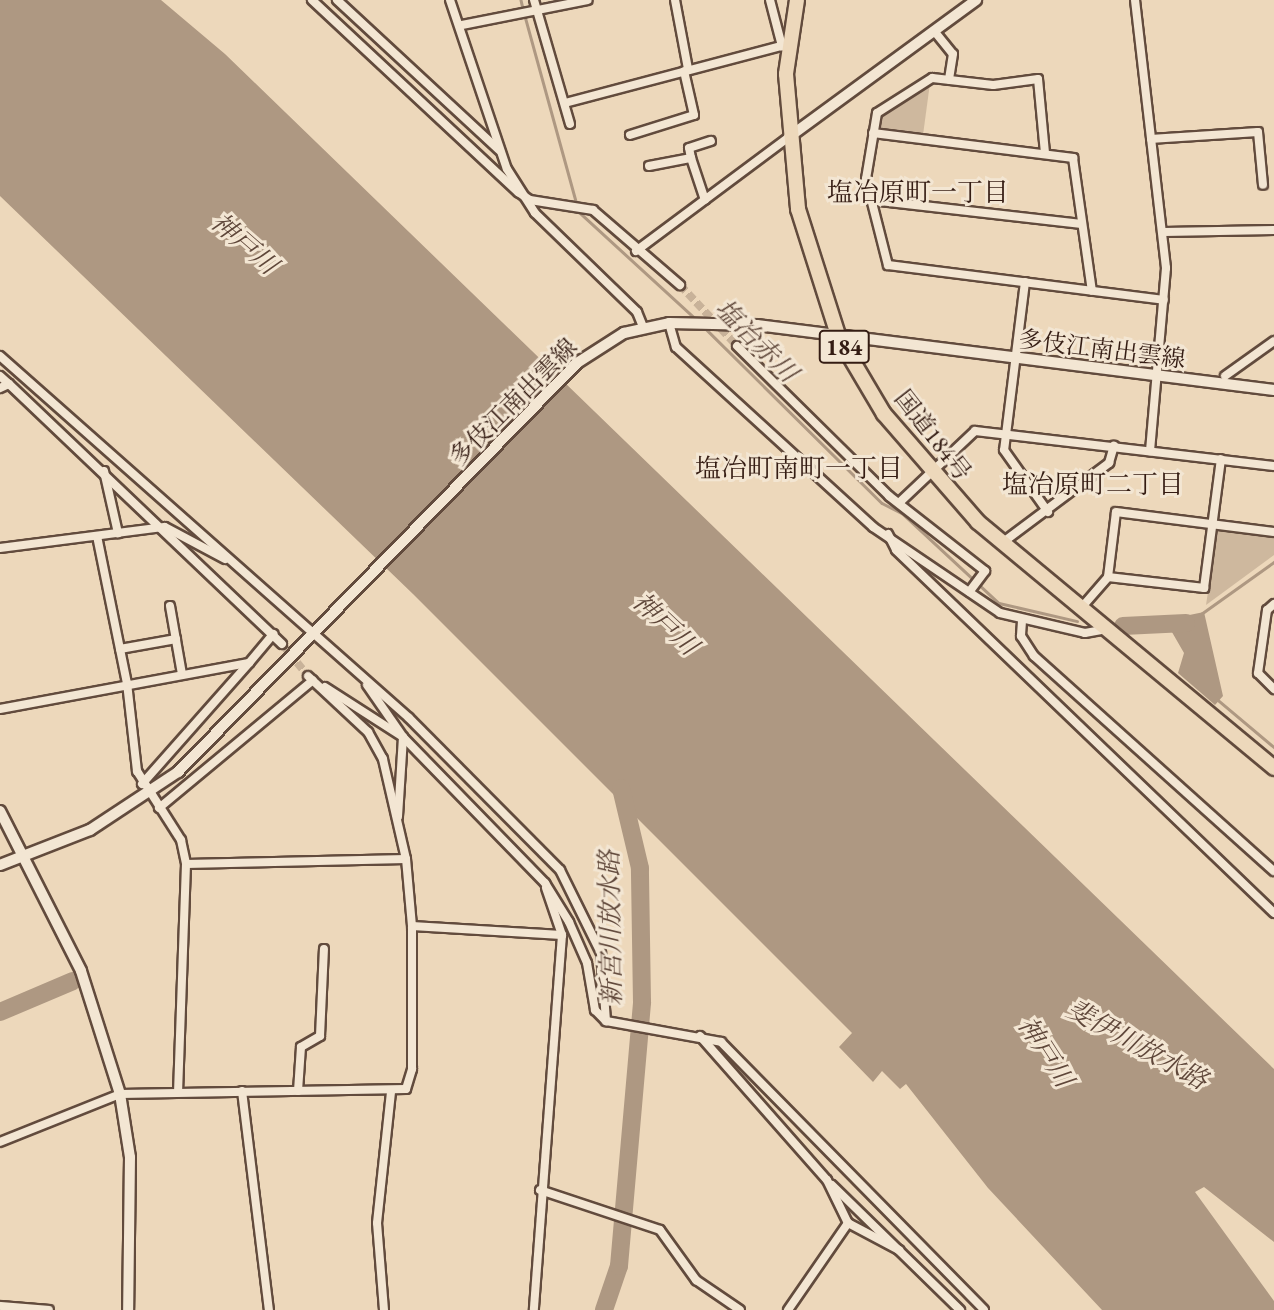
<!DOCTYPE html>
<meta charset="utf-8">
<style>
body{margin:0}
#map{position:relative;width:1274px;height:1310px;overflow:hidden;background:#edd8bb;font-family:"EB Garamond","Noto Serif JP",serif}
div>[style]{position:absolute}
.green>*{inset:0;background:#ceb89e}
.water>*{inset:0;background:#ae9882}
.stream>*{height:2.5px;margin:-1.25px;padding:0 1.25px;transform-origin:1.25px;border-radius:1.25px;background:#ae9882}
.river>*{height:18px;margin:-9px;padding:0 9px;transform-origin:9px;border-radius:9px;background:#ae9882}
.street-tunnel>*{height:8px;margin-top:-4px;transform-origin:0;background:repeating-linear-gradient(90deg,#c8b299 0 8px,transparent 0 12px)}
.roads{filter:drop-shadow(2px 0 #624b3d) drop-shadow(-2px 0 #624b3d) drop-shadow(0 2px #624b3d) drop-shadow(0 -2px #624b3d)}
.street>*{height:8px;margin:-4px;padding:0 4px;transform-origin:4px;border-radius:4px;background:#f3e6d3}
.secondary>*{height:10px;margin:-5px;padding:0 5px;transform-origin:5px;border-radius:5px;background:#f3e6d3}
.highway>*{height:14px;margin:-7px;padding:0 7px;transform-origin:7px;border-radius:7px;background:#edd8bb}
span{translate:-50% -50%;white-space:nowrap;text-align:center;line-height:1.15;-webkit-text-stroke:6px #f3e6d3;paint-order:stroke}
.shield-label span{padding:2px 5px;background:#f3e6d3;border:2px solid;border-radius:5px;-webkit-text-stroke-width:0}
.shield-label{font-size:23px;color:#341c13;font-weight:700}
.street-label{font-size:24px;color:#341c13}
.neighbourhood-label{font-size:26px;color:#341c13}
.water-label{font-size:26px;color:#5f473a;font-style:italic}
</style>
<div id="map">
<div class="green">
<div style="clip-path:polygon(930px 83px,923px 135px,881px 130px,880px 114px)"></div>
<div style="clip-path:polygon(1218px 528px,1274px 534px,1274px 555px,1206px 605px)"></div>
</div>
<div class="water">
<div style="clip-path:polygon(0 0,161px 0,225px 54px,1274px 1069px,1274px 1242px,1204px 1187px,1195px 1192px,1274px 1301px,1274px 1310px,1102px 1310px,988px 1188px,906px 1084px,900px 1089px,882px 1071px,873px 1082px,839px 1047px,852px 1033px,413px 594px,0 196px)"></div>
<div style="clip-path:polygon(1204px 612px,1223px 696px,1215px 705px,1178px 673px,1184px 653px,1165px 620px)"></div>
</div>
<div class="stream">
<div style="left:521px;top:0;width:9px;rotate:77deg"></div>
<div style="left:525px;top:16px;width:196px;rotate:74.6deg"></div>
<div style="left:578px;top:211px;width:160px;rotate:42.5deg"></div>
<div style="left:706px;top:329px;width:247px;rotate:44.7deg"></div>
<div style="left:882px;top:503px;width:22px;rotate:27deg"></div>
<div style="left:902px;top:513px;width:132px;rotate:42.9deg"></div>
<div style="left:999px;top:603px;width:80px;rotate:13deg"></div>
<div style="left:1201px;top:614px;width:90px;rotate:-35.5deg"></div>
<div style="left:1218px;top:700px;width:73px;rotate:40deg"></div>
</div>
<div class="river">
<div style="left:1123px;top:626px;width:63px;rotate:-2.7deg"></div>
<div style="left:0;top:1012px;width:79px;rotate:-23deg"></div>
<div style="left:604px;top:1310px;width:46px;rotate:-71.2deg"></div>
<div style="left:619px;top:1266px;width:265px;rotate:-85deg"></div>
<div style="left:642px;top:1002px;width:134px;rotate:-90.9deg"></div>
<div style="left:640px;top:868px;width:82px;rotate:-103.4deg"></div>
</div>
<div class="street-tunnel">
<div style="left:680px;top:285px;width:83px;rotate:46.9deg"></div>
<div style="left:282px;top:644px;width:41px;rotate:50.9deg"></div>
</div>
<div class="roads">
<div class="street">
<div style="left:312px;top:0;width:282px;rotate:43deg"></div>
<div style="left:518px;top:192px;width:14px;rotate:34deg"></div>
<div style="left:530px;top:200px;width:64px;rotate:9deg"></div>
<div style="left:593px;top:210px;width:115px;rotate:40.8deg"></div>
<div style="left:337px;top:0;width:221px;rotate:42.8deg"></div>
<div style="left:450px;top:0;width:178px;rotate:71.4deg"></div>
<div style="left:507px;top:169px;width:52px;rotate:57.5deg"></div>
<div style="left:535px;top:213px;width:142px;rotate:44.1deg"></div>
<div style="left:637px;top:312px;width:16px;rotate:68deg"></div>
<div style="left:534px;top:0;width:129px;rotate:73.8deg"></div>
<div style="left:675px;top:0;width:70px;rotate:79.3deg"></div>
<div style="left:770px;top:0;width:48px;rotate:75.4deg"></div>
<div style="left:1135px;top:0;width:270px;rotate:83.4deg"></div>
<div style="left:1166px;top:268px;width:184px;rotate:95deg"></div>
<div style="left:462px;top:25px;width:128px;rotate:-11.2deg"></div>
<div style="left:935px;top:32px;width:28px;rotate:51deg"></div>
<div style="left:953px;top:54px;width:26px;rotate:99deg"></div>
<div style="left:565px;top:103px;width:222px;rotate:-14.8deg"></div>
<div style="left:873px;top:133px;width:202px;rotate:7.1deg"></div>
<div style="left:1073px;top:158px;width:134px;rotate:81.9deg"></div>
<div style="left:630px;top:135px;width:67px;rotate:-17.4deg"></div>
<div style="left:694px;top:115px;width:45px;rotate:-102.8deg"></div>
<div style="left:1151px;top:139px;width:107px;rotate:-3.7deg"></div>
<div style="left:1258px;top:132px;width:53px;rotate:84.6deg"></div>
<div style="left:1045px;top:153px;width:74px;rotate:-95.4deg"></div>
<div style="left:1038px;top:79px;width:45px;rotate:172.4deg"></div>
<div style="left:993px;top:85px;width:61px;rotate:-173.5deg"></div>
<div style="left:932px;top:78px;width:65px;rotate:147.5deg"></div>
<div style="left:877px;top:113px;width:67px;rotate:99.5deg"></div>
<div style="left:866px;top:179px;width:89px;rotate:75.7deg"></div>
<div style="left:888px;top:265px;width:278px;rotate:7.2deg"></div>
<div style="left:691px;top:158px;width:10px;rotate:-101deg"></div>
<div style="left:689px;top:148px;width:23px;rotate:-18deg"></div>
<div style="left:649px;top:166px;width:43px;rotate:-10.8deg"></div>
<div style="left:691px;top:158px;width:44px;rotate:71.6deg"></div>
<div style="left:871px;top:200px;width:212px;rotate:6.5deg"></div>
<div style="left:1164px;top:232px;width:110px;rotate:-1deg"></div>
<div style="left:636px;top:251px;width:191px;rotate:-36.7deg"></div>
<div style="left:1025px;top:282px;width:169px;rotate:97.1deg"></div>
<div style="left:1004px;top:450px;width:76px;rotate:54.6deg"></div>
<div style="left:669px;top:323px;width:25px;rotate:74deg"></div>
<div style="left:676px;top:347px;width:267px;rotate:42.4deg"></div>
<div style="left:873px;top:527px;width:153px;rotate:34.1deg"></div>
<div style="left:1000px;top:613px;width:87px;rotate:13.2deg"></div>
<div style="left:1085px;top:633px;width:22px;rotate:-10deg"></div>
<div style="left:737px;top:346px;width:214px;rotate:44.6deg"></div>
<div style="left:889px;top:496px;width:122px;rotate:38deg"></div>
<div style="left:985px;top:571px;width:26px;rotate:127deg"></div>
<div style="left:0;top:356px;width:546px;rotate:41.51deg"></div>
<div style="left:409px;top:718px;width:214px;rotate:45.2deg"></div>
<div style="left:560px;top:870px;width:93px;rotate:63.7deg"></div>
<div style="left:601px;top:953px;width:68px;rotate:85.8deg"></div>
<div style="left:606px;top:1021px;width:117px;rotate:10.3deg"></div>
<div style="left:721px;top:1042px;width:375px;rotate:45.5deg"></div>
<div style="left:0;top:376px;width:12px;rotate:42deg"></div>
<div style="left:1225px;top:376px;width:60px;rotate:-35.5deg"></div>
<div style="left:0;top:388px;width:10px;rotate:-24deg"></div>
<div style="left:9px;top:384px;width:377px;rotate:43.6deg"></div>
<div style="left:104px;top:471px;width:64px;rotate:77.3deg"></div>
<div style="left:901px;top:501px;width:102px;rotate:-43.4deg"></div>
<div style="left:975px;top:431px;width:301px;rotate:6.7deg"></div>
<div style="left:888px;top:534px;width:18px;rotate:63deg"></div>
<div style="left:896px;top:550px;width:524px;rotate:43.84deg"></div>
<div style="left:97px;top:536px;width:150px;rotate:78.5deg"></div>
<div style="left:127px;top:683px;width:89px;rotate:83.5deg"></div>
<div style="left:137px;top:771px;width:82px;rotate:57.5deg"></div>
<div style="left:181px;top:840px;width:25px;rotate:78deg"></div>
<div style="left:186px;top:864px;width:226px;rotate:92deg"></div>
<div style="left:1002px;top:543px;width:134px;rotate:-36.8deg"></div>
<div style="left:1109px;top:463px;width:18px;rotate:-74deg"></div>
<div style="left:0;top:548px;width:166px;rotate:-7.3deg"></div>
<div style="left:165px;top:527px;width:68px;rotate:28.1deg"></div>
<div style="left:1108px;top:577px;width:97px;rotate:6.5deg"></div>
<div style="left:1204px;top:588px;width:130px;rotate:-82.5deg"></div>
<div style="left:1274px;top:604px;width:9px;rotate:139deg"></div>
<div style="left:1267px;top:610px;width:64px;rotate:98.1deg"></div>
<div style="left:1258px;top:673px;width:23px;rotate:45deg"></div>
<div style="left:170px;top:606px;width:69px;rotate:80deg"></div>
<div style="left:1082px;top:607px;width:40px;rotate:-49deg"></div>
<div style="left:1108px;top:577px;width:65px;rotate:-83deg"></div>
<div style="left:1116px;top:512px;width:159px;rotate:7.2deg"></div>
<div style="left:1022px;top:621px;width:15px;rotate:94deg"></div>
<div style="left:1021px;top:636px;width:24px;rotate:57deg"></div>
<div style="left:1034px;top:656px;width:322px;rotate:41.9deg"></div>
<div style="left:120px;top:649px;width:57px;rotate:-10.1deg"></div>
<div style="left:367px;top:685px;width:63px;rotate:55.3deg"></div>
<div style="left:403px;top:737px;width:204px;rotate:45.8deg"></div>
<div style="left:545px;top:883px;width:46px;rotate:58.4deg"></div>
<div style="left:569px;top:922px;width:45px;rotate:66.3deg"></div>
<div style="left:587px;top:963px;width:48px;rotate:80.3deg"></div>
<div style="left:595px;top:1010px;width:16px;rotate:45deg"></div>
<div style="left:325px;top:687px;width:93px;rotate:32.7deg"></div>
<div style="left:403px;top:737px;width:80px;rotate:93.6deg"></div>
<div style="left:0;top:709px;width:253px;rotate:-10.5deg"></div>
<div style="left:249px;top:663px;width:38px;rotate:-50deg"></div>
<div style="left:142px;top:784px;width:162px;rotate:-48.5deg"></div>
<div style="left:159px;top:808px;width:200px;rotate:-39.7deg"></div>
<div style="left:186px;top:864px;width:220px;rotate:-1.3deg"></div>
<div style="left:546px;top:888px;width:50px;rotate:71.2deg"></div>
<div style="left:412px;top:926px;width:150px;rotate:3.4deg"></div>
<div style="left:562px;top:935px;width:376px;rotate:94.3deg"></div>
<div style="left:700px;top:1036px;width:192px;rotate:48.6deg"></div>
<div style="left:827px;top:1180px;width:48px;rotate:64deg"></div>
<div style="left:848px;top:1223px;width:58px;rotate:27.9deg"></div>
<div style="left:242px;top:1091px;width:221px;rotate:83deg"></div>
<div style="left:298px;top:1091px;width:44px;rotate:-86.1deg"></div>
<div style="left:301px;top:1047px;width:22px;rotate:-30deg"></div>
<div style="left:320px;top:1036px;width:87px;rotate:-87.4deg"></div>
<div style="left:0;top:1142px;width:129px;rotate:-21.8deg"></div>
<div style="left:120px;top:1094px;width:286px;rotate:-1deg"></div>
<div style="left:406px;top:1089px;width:21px;rotate:-73deg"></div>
<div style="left:412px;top:1069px;width:143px;rotate:-90deg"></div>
<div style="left:412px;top:926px;width:67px;rotate:-95.1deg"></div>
<div style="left:406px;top:859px;width:103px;rotate:-103deg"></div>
<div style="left:383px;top:759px;width:31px;rotate:-119deg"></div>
<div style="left:368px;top:732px;width:82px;rotate:-137deg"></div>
<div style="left:832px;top:1185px;width:179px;rotate:44.3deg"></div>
<div style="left:540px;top:1190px;width:126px;rotate:18.4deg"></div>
<div style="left:660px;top:1230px;width:62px;rotate:54.2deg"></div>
<div style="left:696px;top:1280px;width:53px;rotate:34.3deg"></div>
<div style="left:0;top:1306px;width:49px;rotate:4.7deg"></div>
<div style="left:384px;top:1310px;width:87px;rotate:-94.6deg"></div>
<div style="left:377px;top:1223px;width:132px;rotate:-83.9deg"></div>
<div style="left:788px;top:1310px;width:106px;rotate:-55.4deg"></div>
</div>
<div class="secondary">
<div style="left:789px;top:137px;width:232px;rotate:-36.2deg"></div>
<div style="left:0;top:811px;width:179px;rotate:63.1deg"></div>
<div style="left:81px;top:971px;width:129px;rotate:72.4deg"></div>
<div style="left:120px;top:1094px;width:64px;rotate:81deg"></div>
<div style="left:130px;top:1157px;width:153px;rotate:90.7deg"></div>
<div style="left:0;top:865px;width:97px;rotate:-21.3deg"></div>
<div style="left:90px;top:830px;width:105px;rotate:-33.4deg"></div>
<div style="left:178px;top:772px;width:571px;rotate:-45.71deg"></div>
<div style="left:577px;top:363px;width:56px;rotate:-32.6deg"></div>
<div style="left:624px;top:333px;width:46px;rotate:-12.5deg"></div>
<div style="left:669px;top:323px;width:88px;rotate:1.3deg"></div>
<div style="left:757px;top:325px;width:521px;rotate:7.17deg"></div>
</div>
<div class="highway">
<div style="left:797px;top:0;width:75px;rotate:98.5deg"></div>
<div style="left:786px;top:74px;width:136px;rotate:84.9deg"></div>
<div style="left:798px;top:209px;width:135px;rotate:72.4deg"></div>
<div style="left:839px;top:338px;width:88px;rotate:59.4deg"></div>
<div style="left:884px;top:414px;width:143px;rotate:49deg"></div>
<div style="left:978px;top:522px;width:385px;rotate:39.7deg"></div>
</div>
</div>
<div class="shield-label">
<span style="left:844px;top:347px">184</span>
</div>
<div class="street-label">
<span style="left:1102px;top:349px;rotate:7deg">多伎江南出雲線</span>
<span style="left:513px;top:402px;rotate:-45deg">多伎江南出雲線</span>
<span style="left:933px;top:435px;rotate:52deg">国道184号</span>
</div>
<div class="neighbourhood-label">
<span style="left:918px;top:193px">塩冶原町一丁目</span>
<span style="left:799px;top:469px">塩冶町南町一丁目</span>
<span style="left:1093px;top:485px">塩冶原町二丁目</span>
</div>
<div class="water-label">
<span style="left:244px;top:244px;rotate:41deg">神戸川</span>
<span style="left:756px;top:341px;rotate:45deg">塩冶赤川</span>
<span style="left:665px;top:624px;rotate:43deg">神戸川</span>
<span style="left:611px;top:928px;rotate:-91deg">新宮川放水路</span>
<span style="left:1137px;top:1045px;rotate:29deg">斐伊川放水路</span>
<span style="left:1045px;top:1052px;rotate:57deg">神戸川</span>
</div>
</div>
